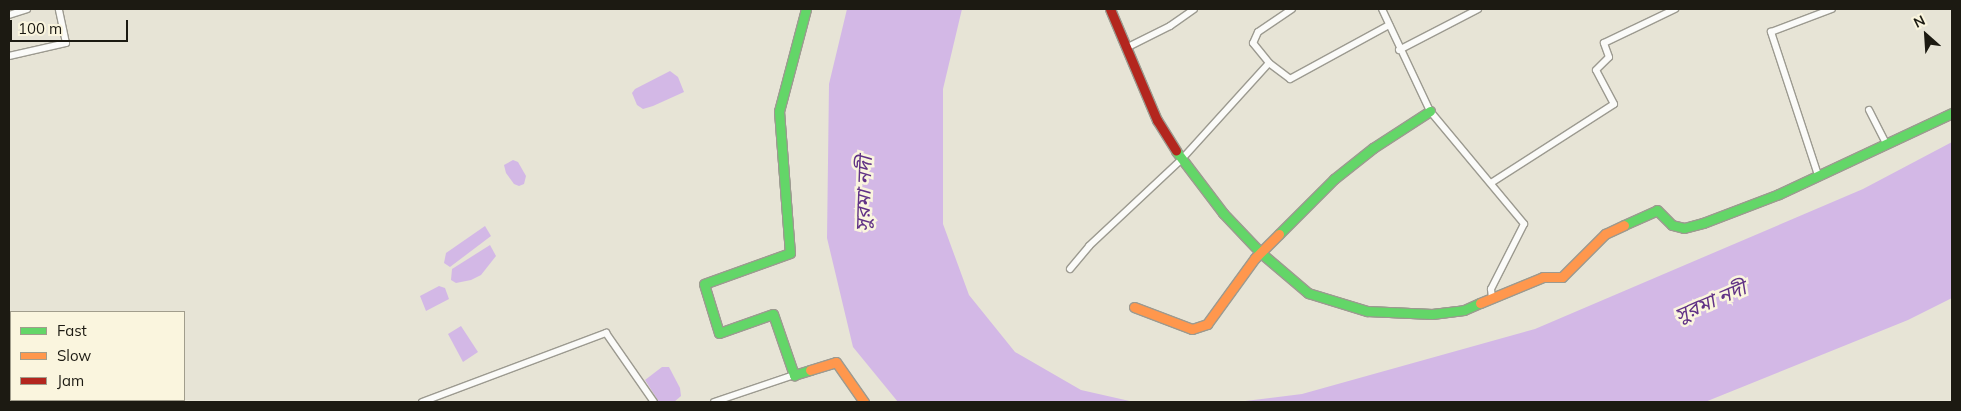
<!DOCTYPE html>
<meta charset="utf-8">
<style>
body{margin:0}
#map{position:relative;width:1961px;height:411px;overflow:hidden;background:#e7e4d6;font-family:Mulish,"Noto Sans Bengali",sans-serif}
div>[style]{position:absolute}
.water>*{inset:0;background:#d3b8e6}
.roads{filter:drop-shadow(1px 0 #9c9a90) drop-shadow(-1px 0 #9c9a90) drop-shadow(0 1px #9c9a90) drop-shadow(0 -1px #9c9a90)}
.street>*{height:6px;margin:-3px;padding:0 3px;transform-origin:3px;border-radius:3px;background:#fbfbf9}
.fast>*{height:9px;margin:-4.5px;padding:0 4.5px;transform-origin:4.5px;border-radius:4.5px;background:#63d668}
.slow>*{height:9px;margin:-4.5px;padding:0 4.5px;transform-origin:4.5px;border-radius:4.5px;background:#ff974d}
.jam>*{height:9px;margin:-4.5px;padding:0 4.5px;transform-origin:4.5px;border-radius:4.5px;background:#b3261e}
span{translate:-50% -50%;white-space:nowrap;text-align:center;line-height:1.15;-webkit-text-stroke:5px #faf5de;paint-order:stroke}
.water-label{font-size:20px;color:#613286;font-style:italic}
.frame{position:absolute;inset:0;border:10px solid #1c1a12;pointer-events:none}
.legend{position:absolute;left:10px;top:311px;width:175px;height:90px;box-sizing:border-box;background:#faf5de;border:1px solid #a19d8c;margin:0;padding:6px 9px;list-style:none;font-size:15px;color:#1c1a12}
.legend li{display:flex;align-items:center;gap:10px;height:25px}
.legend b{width:25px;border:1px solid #a19d8c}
.north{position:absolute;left:1901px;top:10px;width:50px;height:50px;-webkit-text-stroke:4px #faf5de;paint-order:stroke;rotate:334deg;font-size:14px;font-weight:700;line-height:20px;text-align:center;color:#1c1a12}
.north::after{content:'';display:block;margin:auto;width:18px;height:22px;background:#1c1a12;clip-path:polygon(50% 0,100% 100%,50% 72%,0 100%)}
.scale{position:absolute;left:10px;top:20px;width:118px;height:22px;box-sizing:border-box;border:2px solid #1c1a12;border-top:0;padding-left:6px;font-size:15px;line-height:18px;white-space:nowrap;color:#1c1a12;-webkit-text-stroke:4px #faf5de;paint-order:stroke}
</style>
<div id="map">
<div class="water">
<div style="clip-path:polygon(847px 9px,962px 9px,943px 89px,943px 224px,969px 295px,1015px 352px,1081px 390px,1134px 402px,898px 402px,853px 347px,827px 238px,829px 84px)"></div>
<div style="clip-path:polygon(670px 71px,678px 77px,684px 92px,653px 106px,643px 109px,637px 105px,632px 93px,635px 89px)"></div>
<div style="clip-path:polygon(1952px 142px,1952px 298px,1908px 320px,1705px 402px,1237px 402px,1302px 394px,1535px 329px,1863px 189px)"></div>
<div style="clip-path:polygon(513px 160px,518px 162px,526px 176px,524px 184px,519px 186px,514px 184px,506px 173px,504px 165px)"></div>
<div style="clip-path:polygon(485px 226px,491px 236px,450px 267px,444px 263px,446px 253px)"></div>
<div style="clip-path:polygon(490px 245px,496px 256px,481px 275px,471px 280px,456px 283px,451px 280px,452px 269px)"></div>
<div style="clip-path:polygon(439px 286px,445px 288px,449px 299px,426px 311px,420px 296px)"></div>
<div style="clip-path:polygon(461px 326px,478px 352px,463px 362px,448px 334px)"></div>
<div style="clip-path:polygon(662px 367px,669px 367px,680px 388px,681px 396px,674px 402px,659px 402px,645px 380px)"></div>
</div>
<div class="roads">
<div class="street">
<div style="left:1292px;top:9px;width:41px;rotate:145.9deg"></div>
<div style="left:1258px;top:32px;width:12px;rotate:114deg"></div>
<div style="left:1253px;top:43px;width:26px;rotate:51deg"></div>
<div style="left:1269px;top:63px;width:26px;rotate:37deg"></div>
<div style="left:1290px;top:79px;width:113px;rotate:-28.6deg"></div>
<div style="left:1382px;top:9px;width:113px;rotate:64.8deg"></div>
<div style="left:1430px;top:111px;width:147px;rotate:50.2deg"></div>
<div style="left:1524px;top:224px;width:73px;rotate:116.9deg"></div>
<div style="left:1491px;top:289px;width:9px;rotate:84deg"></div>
<div style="left:9px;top:15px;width:19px;rotate:-18deg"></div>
<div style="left:1126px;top:48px;width:49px;rotate:-26.6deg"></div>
<div style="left:1170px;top:26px;width:29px;rotate:-35deg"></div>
<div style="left:1399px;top:50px;width:89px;rotate:-27.4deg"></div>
<div style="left:9px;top:56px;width:58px;rotate:-12.8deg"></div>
<div style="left:66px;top:43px;width:35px;rotate:-102deg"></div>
<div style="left:1869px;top:110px;width:39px;rotate:63deg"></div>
<div style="left:1818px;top:175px;width:151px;rotate:-108.2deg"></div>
<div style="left:1771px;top:32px;width:65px;rotate:-20.7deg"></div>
<div style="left:1491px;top:183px;width:146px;rotate:-32.7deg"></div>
<div style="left:1614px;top:104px;width:38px;rotate:-118deg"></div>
<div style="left:1596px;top:70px;width:18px;rotate:-45deg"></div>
<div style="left:1609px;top:57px;width:15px;rotate:-110deg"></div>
<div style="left:1604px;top:43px;width:79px;rotate:-25.6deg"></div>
<div style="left:1070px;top:269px;width:30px;rotate:-50deg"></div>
<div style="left:1089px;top:246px;width:126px;rotate:-43.1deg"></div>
<div style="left:1181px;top:160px;width:131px;rotate:-47.8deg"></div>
<div style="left:422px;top:402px;width:197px;rotate:-20.6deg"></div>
<div style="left:606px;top:333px;width:84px;rotate:55.2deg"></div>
<div style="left:714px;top:402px;width:84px;rotate:-18.6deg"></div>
</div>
<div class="fast">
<div style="left:806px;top:9px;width:106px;rotate:104.8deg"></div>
<div style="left:779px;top:111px;width:142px;rotate:85.6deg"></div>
<div style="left:790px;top:253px;width:91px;rotate:160.2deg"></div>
<div style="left:704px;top:284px;width:51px;rotate:73deg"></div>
<div style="left:719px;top:333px;width:57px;rotate:-19.4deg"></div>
<div style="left:773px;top:314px;width:65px;rotate:71deg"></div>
<div style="left:794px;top:375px;width:17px;rotate:-17deg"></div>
<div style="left:1176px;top:151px;width:78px;rotate:52.8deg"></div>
<div style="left:1223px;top:213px;width:55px;rotate:46.5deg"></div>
<div style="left:1261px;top:253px;width:62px;rotate:40.4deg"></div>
<div style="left:1308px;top:293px;width:62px;rotate:17deg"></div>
<div style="left:1367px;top:311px;width:65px;rotate:2.6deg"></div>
<div style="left:1432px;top:314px;width:32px;rotate:-7deg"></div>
<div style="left:1464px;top:310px;width:17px;rotate:-24deg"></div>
<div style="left:1624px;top:225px;width:36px;rotate:-24deg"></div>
<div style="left:1657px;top:210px;width:21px;rotate:45deg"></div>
<div style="left:1672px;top:225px;width:12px;rotate:14deg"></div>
<div style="left:1684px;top:228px;width:20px;rotate:-15deg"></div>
<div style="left:1703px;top:223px;width:81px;rotate:-20.9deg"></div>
<div style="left:1779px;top:194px;width:191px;rotate:-25.1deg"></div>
<div style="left:1279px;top:234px;width:78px;rotate:-45deg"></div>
<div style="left:1334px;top:179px;width:50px;rotate:-38.5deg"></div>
<div style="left:1373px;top:148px;width:68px;rotate:-33deg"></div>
</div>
<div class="slow">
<div style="left:1480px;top:303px;width:68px;rotate:-22.4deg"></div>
<div style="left:1543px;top:277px;width:19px"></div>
<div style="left:1562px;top:277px;width:61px;rotate:-45deg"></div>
<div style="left:1605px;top:234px;width:21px;rotate:-25deg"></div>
<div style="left:1134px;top:307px;width:62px;rotate:20.8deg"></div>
<div style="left:1192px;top:329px;width:16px;rotate:-18deg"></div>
<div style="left:1207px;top:324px;width:82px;rotate:-54deg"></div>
<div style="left:1255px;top:258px;width:34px;rotate:-45deg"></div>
<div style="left:810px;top:370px;width:27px;rotate:-17deg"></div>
<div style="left:836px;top:362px;width:49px;rotate:55deg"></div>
</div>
<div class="jam">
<div style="left:1110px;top:9px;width:121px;rotate:67.1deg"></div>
<div style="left:1157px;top:120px;width:36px;rotate:58deg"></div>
</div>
</div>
<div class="water-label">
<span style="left:863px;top:194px;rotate:-88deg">সুরমা নদী</span>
<span style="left:1710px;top:301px;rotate:-23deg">সুরমা নদী</span>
</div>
<div class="frame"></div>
<ul class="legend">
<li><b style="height:6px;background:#63d668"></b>Fast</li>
<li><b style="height:6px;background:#ff974d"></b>Slow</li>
<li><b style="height:6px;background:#b3261e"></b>Jam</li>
</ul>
<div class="north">N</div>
<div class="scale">100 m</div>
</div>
